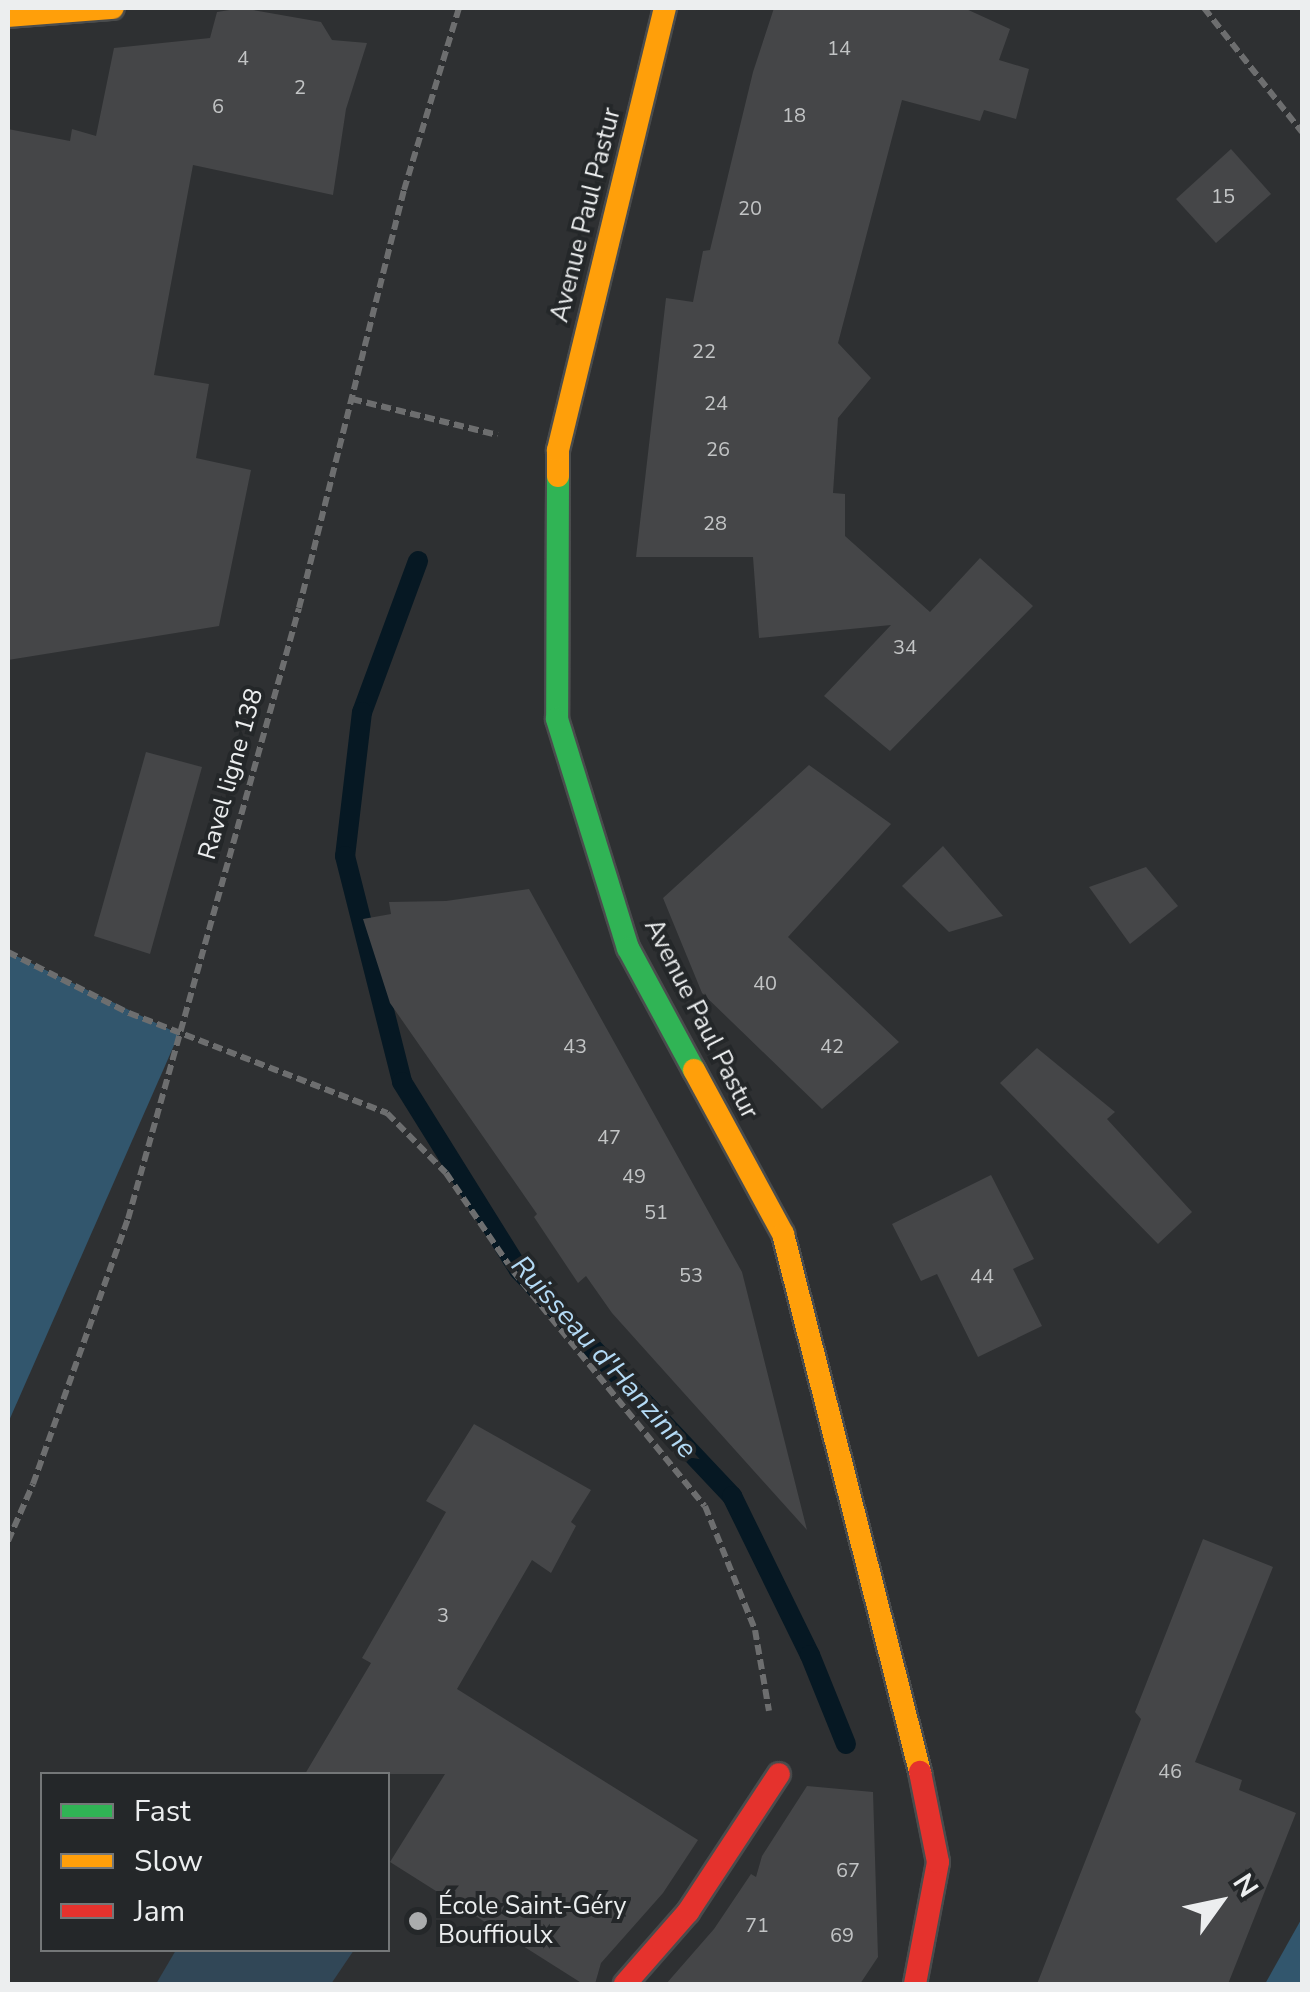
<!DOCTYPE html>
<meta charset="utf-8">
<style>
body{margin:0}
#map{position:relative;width:1310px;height:1992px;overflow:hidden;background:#2e3032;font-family:"Nunito Sans",sans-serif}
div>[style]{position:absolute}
.green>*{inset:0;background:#314757}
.forest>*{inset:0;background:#32566d}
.stream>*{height:20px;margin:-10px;padding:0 10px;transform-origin:10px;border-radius:10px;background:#061823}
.building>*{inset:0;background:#454648}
.path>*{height:6px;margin-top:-3px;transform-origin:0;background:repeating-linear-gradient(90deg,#6d6e6f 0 10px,transparent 0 15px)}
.roads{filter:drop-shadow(2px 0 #4a4c4d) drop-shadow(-2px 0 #4a4c4d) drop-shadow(0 2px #4a4c4d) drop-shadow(0 -2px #4a4c4d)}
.fast>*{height:22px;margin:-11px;padding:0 11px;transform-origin:11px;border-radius:11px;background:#30b455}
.slow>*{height:22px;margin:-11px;padding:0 11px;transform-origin:11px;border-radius:11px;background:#ff9f0a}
.jam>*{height:22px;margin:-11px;padding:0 11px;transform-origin:11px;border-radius:11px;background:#e5322d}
.dots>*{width:28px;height:28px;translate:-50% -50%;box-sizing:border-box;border:5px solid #242729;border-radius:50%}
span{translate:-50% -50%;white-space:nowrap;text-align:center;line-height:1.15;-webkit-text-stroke:8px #242729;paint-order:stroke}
.number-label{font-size:20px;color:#c2c4c5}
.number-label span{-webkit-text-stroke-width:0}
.street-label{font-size:25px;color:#eceeef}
.poi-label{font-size:25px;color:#eceeef}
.left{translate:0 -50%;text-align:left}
.water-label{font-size:28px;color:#b3daf5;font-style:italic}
.frame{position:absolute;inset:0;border:10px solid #eceeef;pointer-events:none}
.legend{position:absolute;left:40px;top:1772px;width:350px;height:180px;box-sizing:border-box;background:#242729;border:2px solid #747778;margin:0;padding:12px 18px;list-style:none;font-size:30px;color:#eceeef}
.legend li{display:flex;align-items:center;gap:20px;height:50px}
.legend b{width:50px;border:2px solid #747778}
.north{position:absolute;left:1170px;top:1852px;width:100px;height:100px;-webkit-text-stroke:8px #242729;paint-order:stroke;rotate:57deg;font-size:28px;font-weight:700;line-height:40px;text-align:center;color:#eceeef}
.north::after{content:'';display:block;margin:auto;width:35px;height:45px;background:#eceeef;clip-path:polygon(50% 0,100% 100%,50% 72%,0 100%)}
</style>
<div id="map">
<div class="green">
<div style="clip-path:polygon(176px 1950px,354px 1950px,331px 1984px,156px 1984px)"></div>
</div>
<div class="forest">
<div style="clip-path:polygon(8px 952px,179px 1034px,8px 1423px)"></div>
<div style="clip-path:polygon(1302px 1918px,1302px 1984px,1265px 1984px)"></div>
</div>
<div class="stream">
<div style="left:418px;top:561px;width:161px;rotate:110.3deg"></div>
<div style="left:362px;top:712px;width:145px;rotate:96.7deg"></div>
<div style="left:345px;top:856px;width:233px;rotate:75.8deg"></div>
<div style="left:402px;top:1082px;width:221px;rotate:58.1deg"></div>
<div style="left:519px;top:1270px;width:311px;rotate:46.7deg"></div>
<div style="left:732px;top:1496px;width:177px;rotate:63.9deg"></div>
<div style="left:810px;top:1655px;width:96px;rotate:68deg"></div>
</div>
<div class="building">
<div style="clip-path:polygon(242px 8px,321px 22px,332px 40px,367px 43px,346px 109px,333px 195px,193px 165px,154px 375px,209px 384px,196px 458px,251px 470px,219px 626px,8px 660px,8px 129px,70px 141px,72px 129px,96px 136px,114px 48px,210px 38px,217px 12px)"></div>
<div style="clip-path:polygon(774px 8px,964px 8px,1010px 29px,999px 60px,1029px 69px,1016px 119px,984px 110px,980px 121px,902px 100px,838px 343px,871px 378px,838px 418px,833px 493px,845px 494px,845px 536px,930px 612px,980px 558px,1033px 606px,890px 751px,824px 696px,891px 625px,759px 638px,753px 557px,636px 557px,666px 298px,693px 302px,703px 251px,710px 250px,753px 72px)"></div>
<div style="clip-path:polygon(1231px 149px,1271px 194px,1216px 243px,1176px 199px)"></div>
<div style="clip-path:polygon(146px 752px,202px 767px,150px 954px,94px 936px)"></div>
<div style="clip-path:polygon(809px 765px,891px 824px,788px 937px,899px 1042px,822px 1109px,702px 993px,663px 898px)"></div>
<div style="clip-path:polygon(943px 846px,1003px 916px,949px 932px,902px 886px)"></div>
<div style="clip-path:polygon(1146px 867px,1178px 906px,1130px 944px,1089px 887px)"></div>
<div style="clip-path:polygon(529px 889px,742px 1272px,807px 1530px,612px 1313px,586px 1276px,578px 1283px,534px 1217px,537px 1214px,390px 1003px,363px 919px,391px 914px,389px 902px,446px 901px)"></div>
<div style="clip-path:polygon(1037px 1048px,1115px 1112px,1107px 1119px,1192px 1212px,1158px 1244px,1000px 1083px)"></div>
<div style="clip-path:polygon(991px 1175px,1034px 1259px,1013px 1269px,1042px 1326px,978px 1357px,937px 1274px,921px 1281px,892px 1224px)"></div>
<div style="clip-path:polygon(474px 1424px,591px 1490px,571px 1522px,576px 1526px,551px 1573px,532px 1560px,457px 1689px,698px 1840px,663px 1893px,601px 1963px,595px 1984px,583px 1984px,390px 1862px,445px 1774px,305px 1774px,371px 1663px,362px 1658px,446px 1512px,426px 1501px)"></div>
<div style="clip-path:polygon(1203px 1539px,1273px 1567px,1195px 1762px,1242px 1780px,1239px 1790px,1296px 1813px,1228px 1984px,1037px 1984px,1141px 1719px,1135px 1712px)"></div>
<div style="clip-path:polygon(807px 1786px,873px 1792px,878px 1957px,860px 1984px,666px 1984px,714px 1929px,751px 1874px,756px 1877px,762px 1856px)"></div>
</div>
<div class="path">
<div style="left:1204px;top:8px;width:158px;rotate:51.7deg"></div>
<div style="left:352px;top:399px;width:150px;rotate:13.9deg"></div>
<div style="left:8px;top:952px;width:136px;rotate:26.8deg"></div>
<div style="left:129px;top:1013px;width:277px;rotate:21.2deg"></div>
<div style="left:387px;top:1113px;width:84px;rotate:45.5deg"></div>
<div style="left:446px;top:1173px;width:119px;rotate:55.6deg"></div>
<div style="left:513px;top:1271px;width:303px;rotate:50.8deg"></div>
<div style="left:705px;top:1506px;width:134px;rotate:68deg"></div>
<div style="left:755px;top:1630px;width:82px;rotate:80.2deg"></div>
<div style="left:8px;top:1541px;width:62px;rotate:-66.3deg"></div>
<div style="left:33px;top:1484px;width:282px;rotate:-70.3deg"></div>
<div style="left:128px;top:1219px;width:634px;rotate:-74.36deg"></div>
<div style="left:299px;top:608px;width:431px;rotate:-75.9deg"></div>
<div style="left:404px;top:190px;width:190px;rotate:-73.2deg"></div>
</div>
<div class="roads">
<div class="fast">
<div style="left:558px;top:476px;width:243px;rotate:90.2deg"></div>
<div style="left:557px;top:719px;width:240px;rotate:72.8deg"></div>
<div style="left:628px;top:948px;width:139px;rotate:61.6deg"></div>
</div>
<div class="slow">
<div style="left:8px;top:16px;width:105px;rotate:-4.4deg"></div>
<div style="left:558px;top:476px;width:26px;rotate:-90deg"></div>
<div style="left:558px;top:450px;width:455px;rotate:-76.4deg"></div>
<div style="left:694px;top:1070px;width:187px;rotate:61.5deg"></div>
<div style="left:783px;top:1234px;width:555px;rotate:75.71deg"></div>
</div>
<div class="jam">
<div style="left:625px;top:1984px;width:96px;rotate:-48.8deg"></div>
<div style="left:688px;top:1912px;width:165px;rotate:-56.6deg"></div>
<div style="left:915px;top:1984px;width:124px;rotate:-79.3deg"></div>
<div style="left:938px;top:1862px;width:92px;rotate:-101.3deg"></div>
</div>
</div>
<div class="dots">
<div style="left:418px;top:1921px;background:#aaacad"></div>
</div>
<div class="number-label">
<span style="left:839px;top:48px">14</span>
<span style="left:243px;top:58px">4</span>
<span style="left:300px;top:87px">2</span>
<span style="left:218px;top:106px">6</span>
<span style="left:794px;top:115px">18</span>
<span style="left:1223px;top:196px">15</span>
<span style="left:750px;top:208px">20</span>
<span style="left:704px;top:351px">22</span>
<span style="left:716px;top:403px">24</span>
<span style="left:718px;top:449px">26</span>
<span style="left:715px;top:523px">28</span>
<span style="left:905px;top:647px">34</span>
<span style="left:765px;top:983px">40</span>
<span style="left:575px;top:1046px">43</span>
<span style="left:832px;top:1046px">42</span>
<span style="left:609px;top:1137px">47</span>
<span style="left:634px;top:1176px">49</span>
<span style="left:656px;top:1212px">51</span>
<span style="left:691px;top:1275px">53</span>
<span style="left:982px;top:1276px">44</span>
<span style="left:443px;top:1615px">3</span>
<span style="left:1170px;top:1771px">46</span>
<span style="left:848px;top:1870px">67</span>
<span style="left:757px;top:1925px">71</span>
<span style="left:842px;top:1935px">69</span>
</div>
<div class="street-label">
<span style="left:586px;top:215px;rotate:-76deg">Avenue Paul Pastur</span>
<span style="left:231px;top:774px;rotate:-74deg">Ravel ligne 138</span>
<span style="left:701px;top:1019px;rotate:63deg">Avenue Paul Pastur</span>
</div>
<div class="poi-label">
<span class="left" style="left:438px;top:1921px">École Saint-Géry<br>Bouffioulx</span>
</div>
<div class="water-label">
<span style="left:604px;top:1357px;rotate:48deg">Ruisseau d'Hanzinne</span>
</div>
<div class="frame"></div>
<ul class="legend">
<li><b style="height:12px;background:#30b455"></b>Fast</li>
<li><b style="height:12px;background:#ff9f0a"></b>Slow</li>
<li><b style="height:12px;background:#e5322d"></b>Jam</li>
</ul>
<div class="north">N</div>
</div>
